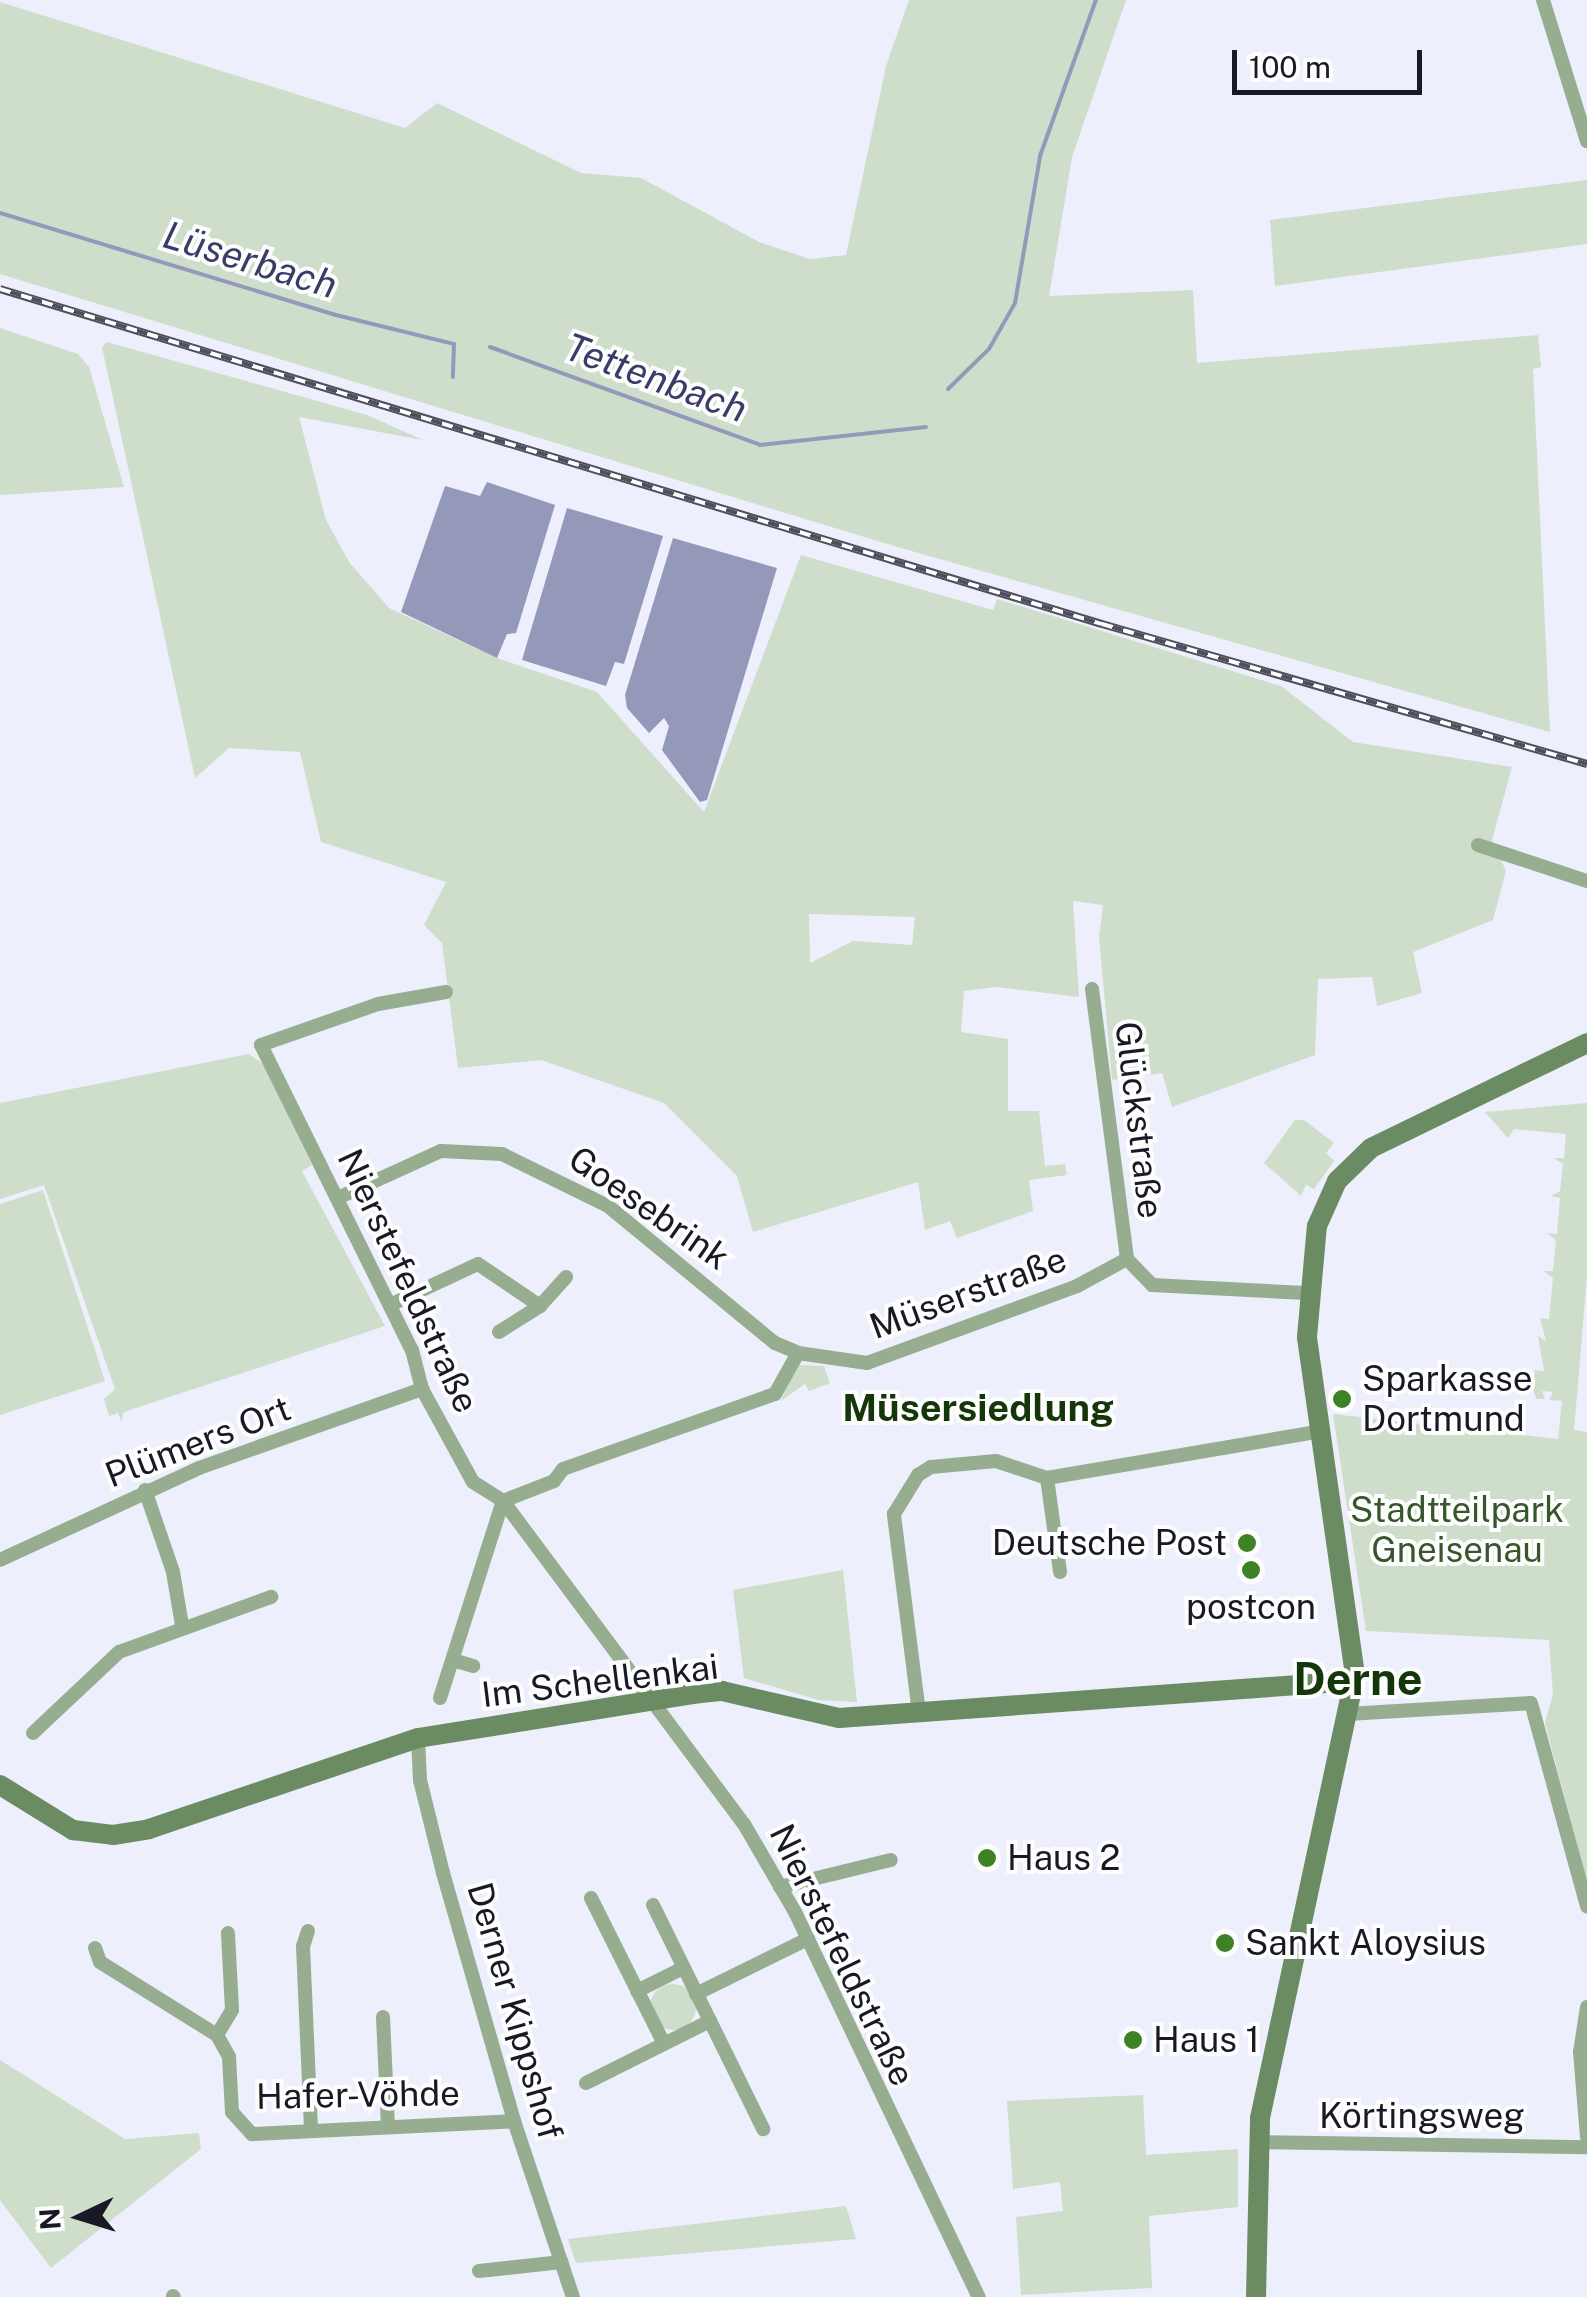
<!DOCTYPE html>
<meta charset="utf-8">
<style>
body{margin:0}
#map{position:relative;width:1587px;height:2297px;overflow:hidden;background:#edeffc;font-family:"Public Sans",sans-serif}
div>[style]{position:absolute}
.green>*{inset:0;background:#cedeca}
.round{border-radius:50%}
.water>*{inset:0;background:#9599b9}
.stream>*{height:4px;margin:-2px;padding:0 2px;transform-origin:2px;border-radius:2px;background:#9599b9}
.street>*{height:14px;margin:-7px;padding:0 7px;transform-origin:7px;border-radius:7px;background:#96ad90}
.secondary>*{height:20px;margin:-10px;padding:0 10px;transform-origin:10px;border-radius:10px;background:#6b8c62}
.rail>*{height:8px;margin-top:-4px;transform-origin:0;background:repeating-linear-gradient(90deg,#fdfdfd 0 11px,#4e4f5b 0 22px);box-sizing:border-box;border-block:2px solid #4e4f5b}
.dots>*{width:28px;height:28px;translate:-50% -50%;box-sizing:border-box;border:5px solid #fdfdfd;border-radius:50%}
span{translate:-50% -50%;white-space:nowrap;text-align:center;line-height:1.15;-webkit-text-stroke:8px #fdfdfd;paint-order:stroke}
.street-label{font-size:35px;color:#181925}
.poi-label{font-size:35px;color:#181925}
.left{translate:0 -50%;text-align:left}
.right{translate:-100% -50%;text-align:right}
.park-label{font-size:35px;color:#36562c}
.water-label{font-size:38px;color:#393b68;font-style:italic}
.neighbourhood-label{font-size:38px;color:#15360a;font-weight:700}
.district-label{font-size:45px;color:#15360a;font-weight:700}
.north{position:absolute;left:30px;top:2167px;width:100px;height:100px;-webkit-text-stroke:8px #fdfdfd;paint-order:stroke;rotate:266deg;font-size:28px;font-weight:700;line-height:40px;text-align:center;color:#181925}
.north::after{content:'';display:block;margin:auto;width:35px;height:45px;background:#181925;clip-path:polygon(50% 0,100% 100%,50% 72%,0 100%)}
.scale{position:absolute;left:1232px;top:50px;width:190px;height:45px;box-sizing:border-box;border:5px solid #181925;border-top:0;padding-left:12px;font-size:30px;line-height:35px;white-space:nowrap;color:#181925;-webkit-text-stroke:8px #fdfdfd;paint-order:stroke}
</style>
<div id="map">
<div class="green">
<div style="clip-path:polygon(909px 0,1126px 0,1072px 157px,1049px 296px,1193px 290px,1197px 363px,1538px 335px,1541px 367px,1533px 369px,1550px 732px,894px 546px,0 274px,0 2px,405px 128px,437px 103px,581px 173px,641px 178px,759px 242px,810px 259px,846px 255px,886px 66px)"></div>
<div style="clip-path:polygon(1587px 180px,1587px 244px,1275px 286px,1270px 220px)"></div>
<div style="clip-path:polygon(0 328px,78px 354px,89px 367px,124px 487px,0 495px)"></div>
<div style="clip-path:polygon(evenodd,107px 342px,367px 415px,423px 440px,299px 417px,326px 520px,349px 562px,389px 608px,497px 658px,597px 692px,704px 812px,801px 555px,993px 610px,997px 599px,1281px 686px,1353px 742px,1512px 767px,1492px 840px,1506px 871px,1493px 920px,1413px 952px,1422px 993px,1377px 1006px,1372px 977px,1318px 979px,1315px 1055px,1172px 1107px,1162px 1073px,1112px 1080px,1099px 937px,1103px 905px,1073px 901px,1079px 997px,997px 987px,964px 991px,961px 1032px,1008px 1039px,1008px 1111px,1039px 1111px,1045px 1166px,1065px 1164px,1067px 1175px,1029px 1180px,1033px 1211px,957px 1238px,950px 1221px,925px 1230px,918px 1182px,753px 1232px,737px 1176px,664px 1103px,541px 1060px,458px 1068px,442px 943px,424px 925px,446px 882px,321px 842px,300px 752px,229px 748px,195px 778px,102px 347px,107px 342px,809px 914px,915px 917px,912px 945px,853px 941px,810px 963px,809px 914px)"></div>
<div style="clip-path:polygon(249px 1054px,263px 1064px,312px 1165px,302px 1171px,385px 1326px,124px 1412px,121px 1421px,118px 1413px,109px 1416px,104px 1399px,115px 1389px,44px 1185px,0 1199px,0 1103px)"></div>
<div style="clip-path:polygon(1587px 1103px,1587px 1277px,1574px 1430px,1587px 1432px,1587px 1882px,1545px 1723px,1553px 1694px,1549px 1640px,1366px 1631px,1333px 1414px,1558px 1439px,1562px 1401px,1549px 1400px,1553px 1392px,1542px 1391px,1545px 1399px,1536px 1399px,1533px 1388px,1535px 1370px,1544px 1371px,1538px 1336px,1546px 1341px,1540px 1318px,1549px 1319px,1553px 1278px,1544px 1271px,1553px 1271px,1556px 1240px,1547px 1233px,1557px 1234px,1560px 1198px,1551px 1196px,1560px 1191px,1563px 1164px,1554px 1158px,1564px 1158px,1566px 1134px,1514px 1129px,1508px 1138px,1485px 1112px)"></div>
<div style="clip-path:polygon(1295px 1120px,1304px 1120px,1334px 1143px,1326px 1153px,1334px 1161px,1314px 1189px,1306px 1185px,1301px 1196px,1264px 1163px)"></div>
<div style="clip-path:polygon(43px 1190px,105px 1381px,0 1415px,0 1204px)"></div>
<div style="clip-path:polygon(795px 1365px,824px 1366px,830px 1383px,809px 1391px,805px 1384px,781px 1401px)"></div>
<div style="clip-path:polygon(843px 1570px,857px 1702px,818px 1700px,744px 1678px,733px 1590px)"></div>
<div class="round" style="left:650px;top:1984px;width:46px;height:46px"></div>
<div style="clip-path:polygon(0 2060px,125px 2139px,199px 2133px,201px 2149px,51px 2268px,0 2200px)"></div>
<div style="clip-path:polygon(1143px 2095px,1146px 2155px,1238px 2149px,1238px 2207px,1149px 2216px,1152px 2288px,1021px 2295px,1016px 2217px,1063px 2211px,1060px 2182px,1013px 2189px,1007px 2101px)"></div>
<div style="clip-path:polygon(846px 2206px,856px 2239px,576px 2263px,568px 2239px)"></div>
</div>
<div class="water">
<div style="clip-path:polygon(487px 482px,555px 505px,516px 633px,507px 634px,497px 658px,401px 612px,445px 486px,480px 496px)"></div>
<div style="clip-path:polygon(567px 508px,663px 536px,624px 664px,615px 662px,606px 686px,522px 660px)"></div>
<div style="clip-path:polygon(673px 538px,777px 568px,707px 800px,700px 802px,662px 750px,669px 726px,664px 718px,649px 733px,627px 708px,625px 695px)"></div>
</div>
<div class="stream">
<div style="left:0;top:213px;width:351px;rotate:16.9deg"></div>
<div style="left:336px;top:315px;width:122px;rotate:13.8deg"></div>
<div style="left:454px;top:344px;width:33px;rotate:92deg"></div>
<div style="left:490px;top:347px;width:287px;rotate:19.9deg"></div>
<div style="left:760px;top:445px;width:167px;rotate:-6.2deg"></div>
<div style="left:948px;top:389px;width:57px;rotate:-44.3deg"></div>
<div style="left:989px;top:349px;width:53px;rotate:-60.5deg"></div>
<div style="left:1015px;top:303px;width:149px;rotate:-80.3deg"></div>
<div style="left:1040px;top:156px;width:166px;rotate:-70.3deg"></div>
</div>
<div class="street">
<div style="left:1543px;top:0;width:148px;rotate:72.7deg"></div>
<div style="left:1478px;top:845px;width:115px;rotate:18.3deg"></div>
<div style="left:1092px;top:989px;width:272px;rotate:82.6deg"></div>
<div style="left:446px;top:992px;width:69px;rotate:170deg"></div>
<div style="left:378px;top:1004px;width:124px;rotate:160.7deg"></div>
<div style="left:261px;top:1045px;width:340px;rotate:63.7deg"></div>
<div style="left:412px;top:1350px;width:40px;rotate:75.6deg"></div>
<div style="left:422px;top:1389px;width:106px;rotate:61.3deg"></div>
<div style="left:473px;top:1482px;width:36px;rotate:32deg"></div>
<div style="left:503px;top:1501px;width:403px;rotate:53.3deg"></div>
<div style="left:744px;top:1824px;width:102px;rotate:59.9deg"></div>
<div style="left:795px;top:1912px;width:427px;rotate:64.5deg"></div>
<div style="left:340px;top:1197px;width:111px;rotate:-24.5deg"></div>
<div style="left:441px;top:1151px;width:61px;rotate:2.8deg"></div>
<div style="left:502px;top:1154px;width:118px;rotate:26.1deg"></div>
<div style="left:608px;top:1206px;width:216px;rotate:39.4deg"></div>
<div style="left:775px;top:1343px;width:25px;rotate:23deg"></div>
<div style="left:1127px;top:1259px;width:36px;rotate:46deg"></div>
<div style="left:1152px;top:1285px;width:154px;rotate:3deg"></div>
<div style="left:390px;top:1305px;width:97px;rotate:-25deg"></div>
<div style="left:478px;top:1264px;width:75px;rotate:34.1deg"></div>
<div style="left:499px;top:1332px;width:49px;rotate:-32.4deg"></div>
<div style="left:540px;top:1306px;width:39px;rotate:-48deg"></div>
<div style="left:1047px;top:1478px;width:95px;rotate:82.1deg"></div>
<div style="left:145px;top:1490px;width:87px;rotate:71.1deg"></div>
<div style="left:173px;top:1572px;width:54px;rotate:80.4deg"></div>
<div style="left:503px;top:1501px;width:55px;rotate:-21.4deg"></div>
<div style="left:554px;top:1481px;width:15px;rotate:-53deg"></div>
<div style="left:563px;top:1469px;width:225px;rotate:-19.5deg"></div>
<div style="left:775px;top:1394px;width:47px;rotate:-60.7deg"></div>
<div style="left:798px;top:1353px;width:70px;rotate:8.2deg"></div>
<div style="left:867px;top:1363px;width:224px;rotate:-20.1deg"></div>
<div style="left:1077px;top:1286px;width:57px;rotate:-28.4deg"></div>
<div style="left:0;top:1560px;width:219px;rotate:-24.8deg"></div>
<div style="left:199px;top:1468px;width:237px;rotate:-19.5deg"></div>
<div style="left:456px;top:1661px;width:18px;rotate:16deg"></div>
<div style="left:440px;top:1698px;width:207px;rotate:-72.3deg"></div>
<div style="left:919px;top:1713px;width:201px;rotate:-97.2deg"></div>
<div style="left:894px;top:1514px;width:46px;rotate:-58.4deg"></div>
<div style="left:918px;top:1475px;width:15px;rotate:-32deg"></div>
<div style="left:931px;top:1467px;width:65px;rotate:-5.3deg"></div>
<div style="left:996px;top:1461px;width:54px;rotate:18.4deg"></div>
<div style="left:1047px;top:1478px;width:278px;rotate:-9.7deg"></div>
<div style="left:1347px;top:1714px;width:184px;rotate:-3.4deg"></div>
<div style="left:1531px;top:1703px;width:211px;rotate:74.6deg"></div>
<div style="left:33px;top:1733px;width:118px;rotate:-43.3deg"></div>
<div style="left:119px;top:1652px;width:162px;rotate:-19.9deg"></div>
<div style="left:418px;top:1738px;width:42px;rotate:87.3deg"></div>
<div style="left:420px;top:1780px;width:96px;rotate:76.1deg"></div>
<div style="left:443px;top:1873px;width:258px;rotate:74deg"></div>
<div style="left:514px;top:2121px;width:186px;rotate:71.5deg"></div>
<div style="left:780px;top:1887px;width:114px;rotate:-13.7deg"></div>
<div style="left:591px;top:1898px;width:163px;rotate:63.4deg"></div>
<div style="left:653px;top:1905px;width:250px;rotate:63.8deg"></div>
<div style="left:308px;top:1931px;width:16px;rotate:108deg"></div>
<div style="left:303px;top:1946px;width:185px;rotate:87.5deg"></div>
<div style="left:95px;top:1948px;width:15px;rotate:70deg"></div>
<div style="left:100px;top:1962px;width:138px;rotate:32deg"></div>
<div style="left:217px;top:2035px;width:25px;rotate:61deg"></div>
<div style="left:229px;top:2057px;width:55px;rotate:86.9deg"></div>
<div style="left:232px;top:2112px;width:30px;rotate:48deg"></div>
<div style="left:252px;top:2134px;width:262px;rotate:-2.8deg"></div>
<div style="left:637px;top:1991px;width:51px;rotate:-26.6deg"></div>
<div style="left:696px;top:1994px;width:125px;rotate:-26.2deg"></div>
<div style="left:1587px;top:2007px;width:46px;rotate:98.8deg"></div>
<div style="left:1580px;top:2052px;width:85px;rotate:85.3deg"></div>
<div style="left:383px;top:2017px;width:110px;rotate:87.4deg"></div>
<div style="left:217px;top:2035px;width:29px;rotate:-59deg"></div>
<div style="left:232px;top:2010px;width:77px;rotate:-93deg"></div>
<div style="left:586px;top:2083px;width:139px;rotate:-26.6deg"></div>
<div style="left:1257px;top:2142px;width:330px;rotate:0.9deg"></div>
<div style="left:479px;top:2271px;width:83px;rotate:-6.2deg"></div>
<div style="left:173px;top:2296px;width:1px;rotate:45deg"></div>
</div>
<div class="secondary">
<div style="left:0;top:1785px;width:86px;rotate:31.7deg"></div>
<div style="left:73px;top:1830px;width:40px;rotate:7.1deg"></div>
<div style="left:113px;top:1835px;width:36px;rotate:-9deg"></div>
<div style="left:149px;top:1829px;width:284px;rotate:-18.7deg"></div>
<div style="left:418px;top:1738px;width:278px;rotate:-9.1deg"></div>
<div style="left:692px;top:1694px;width:30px;rotate:-6deg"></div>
<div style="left:722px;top:1691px;width:120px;rotate:13deg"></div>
<div style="left:839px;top:1718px;width:516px;rotate:-4.11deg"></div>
<div style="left:1256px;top:2297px;width:179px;rotate:-88.7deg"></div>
<div style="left:1260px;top:2118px;width:453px;rotate:-77.9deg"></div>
<div style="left:1355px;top:1675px;width:341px;rotate:-98.1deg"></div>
<div style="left:1307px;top:1337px;width:111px;rotate:-84.9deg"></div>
<div style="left:1317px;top:1226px;width:49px;rotate:-66deg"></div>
<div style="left:1337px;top:1181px;width:47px;rotate:-44.1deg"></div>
<div style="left:1371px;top:1148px;width:240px;rotate:-25.9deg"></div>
</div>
<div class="rail">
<div style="left:0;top:289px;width:1152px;rotate:16.91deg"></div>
<div style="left:1102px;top:624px;width:505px;rotate:16.1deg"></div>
</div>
<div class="dots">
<div style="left:1342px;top:1399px;background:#3e8226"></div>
<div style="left:1247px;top:1543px;background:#3e8226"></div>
<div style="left:1251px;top:1570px;background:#3e8226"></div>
<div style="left:987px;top:1858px;background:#3e8226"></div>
<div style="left:1225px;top:1943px;background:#3e8226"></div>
<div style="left:1133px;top:2040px;background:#3e8226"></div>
</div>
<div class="street-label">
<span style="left:1139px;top:1120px;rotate:83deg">Glückstraße</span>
<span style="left:649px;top:1208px;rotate:35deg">Goesebrink</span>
<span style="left:408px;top:1281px;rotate:65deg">Nierstefeldstraße</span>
<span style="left:968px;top:1293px;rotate:-20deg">Müserstraße</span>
<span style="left:198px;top:1442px;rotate:-21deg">Plümers Ort</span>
<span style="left:600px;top:1681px;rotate:-7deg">Im Schellenkai</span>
<span style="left:842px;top:1955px;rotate:64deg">Nierstefeldstraße</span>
<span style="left:515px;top:2011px;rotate:74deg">Derner Kippshof</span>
<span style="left:358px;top:2095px;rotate:-1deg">Hafer-Vöhde</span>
<span style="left:1422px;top:2116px">Körtingsweg</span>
</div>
<div class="poi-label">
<span class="left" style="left:1362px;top:1399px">Sparkasse<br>Dortmund</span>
<span class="right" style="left:1227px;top:1543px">Deutsche Post</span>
<span style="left:1251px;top:1607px">postcon</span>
<span class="left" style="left:1007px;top:1858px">Haus 2</span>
<span class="left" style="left:1245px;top:1943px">Sankt Aloysius</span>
<span class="left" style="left:1153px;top:2040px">Haus 1</span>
</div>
<div class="park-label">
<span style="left:1457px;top:1530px">Stadtteilpark<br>Gneisenau</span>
</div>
<div class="water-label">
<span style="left:250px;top:260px;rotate:17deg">Lüserbach</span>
<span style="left:656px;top:378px;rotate:20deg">Tettenbach</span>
</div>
<div class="neighbourhood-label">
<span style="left:978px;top:1408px">Müsersiedlung</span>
</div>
<div class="district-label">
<span style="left:1358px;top:1679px">Derne</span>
</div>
<div class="north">N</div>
<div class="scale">100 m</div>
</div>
